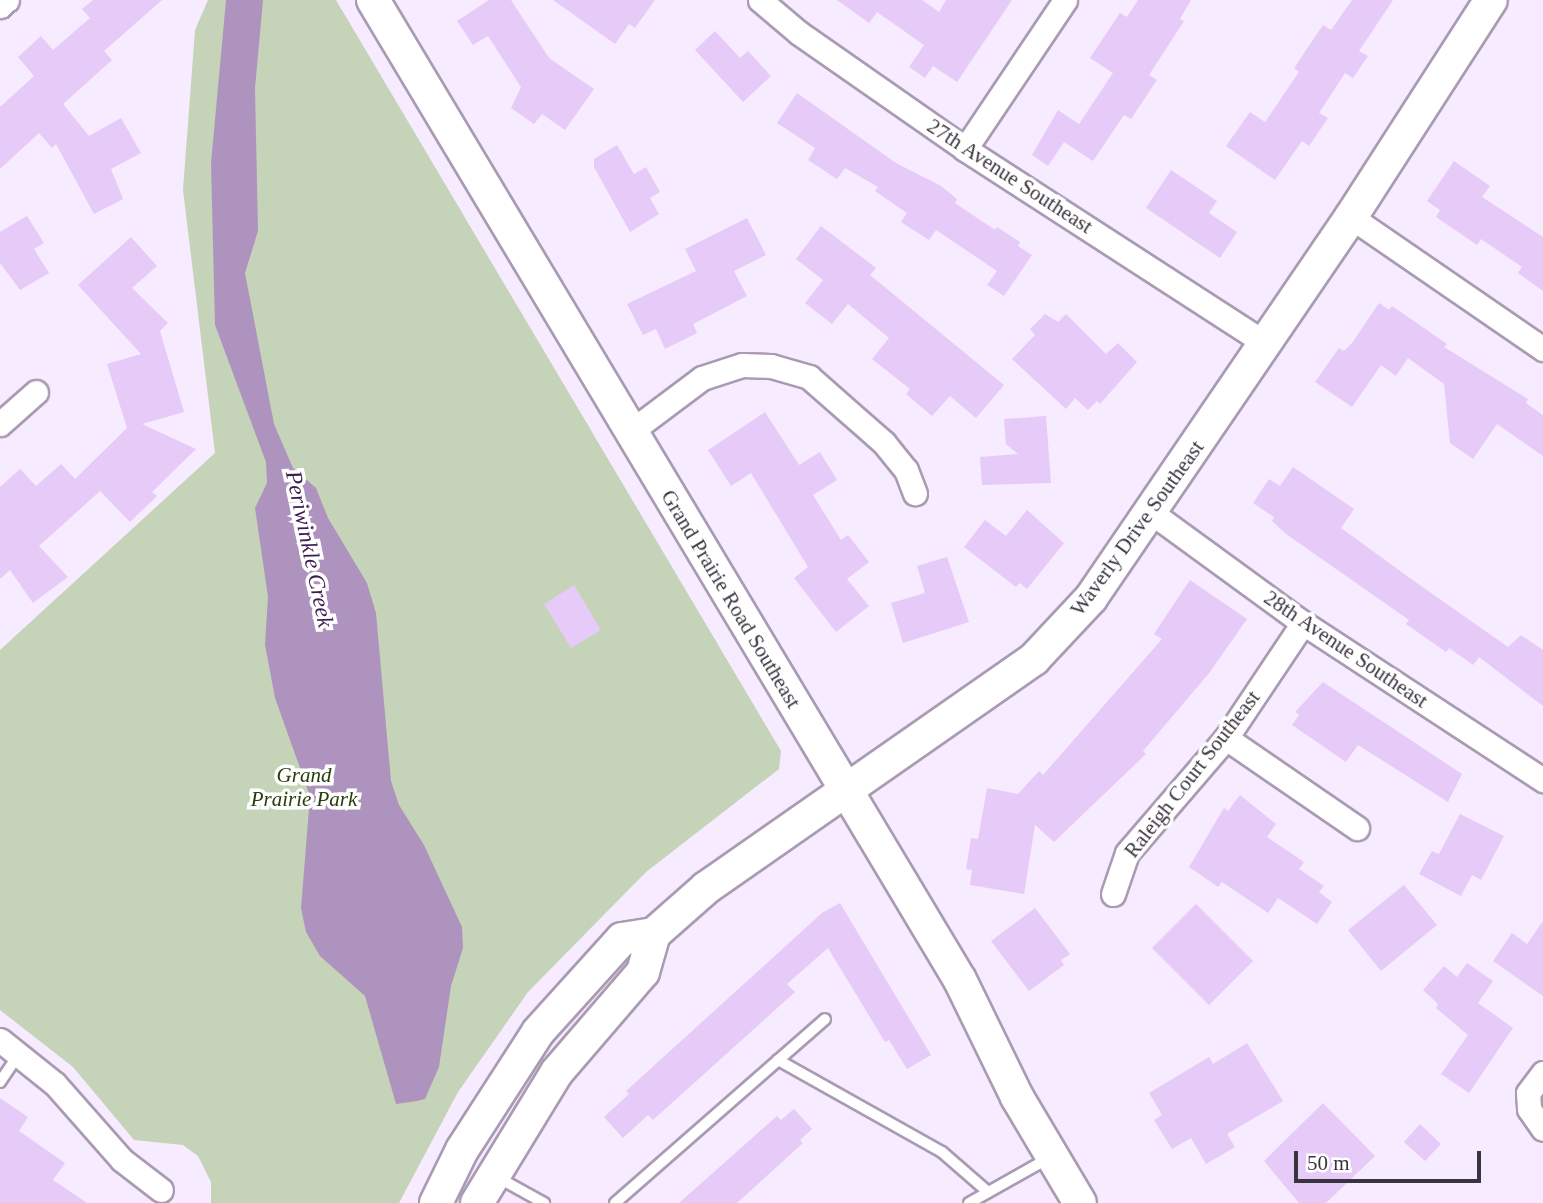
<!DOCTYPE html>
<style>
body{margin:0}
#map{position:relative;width:1543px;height:1203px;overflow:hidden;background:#f7ebff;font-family:Georgia,serif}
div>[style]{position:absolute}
.green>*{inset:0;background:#c5d3b8}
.water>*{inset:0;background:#ae93be}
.building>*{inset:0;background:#e6caf7}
.roads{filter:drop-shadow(2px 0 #aa9bb3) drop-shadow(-2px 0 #aa9bb3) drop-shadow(0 2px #aa9bb3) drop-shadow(0 -2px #aa9bb3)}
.service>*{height:10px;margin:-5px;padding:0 5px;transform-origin:5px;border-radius:5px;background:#fff}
.minor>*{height:23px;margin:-11.5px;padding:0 11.5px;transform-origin:11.5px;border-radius:11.5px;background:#fff}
.secondary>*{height:32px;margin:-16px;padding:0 16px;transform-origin:16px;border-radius:16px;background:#fff}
span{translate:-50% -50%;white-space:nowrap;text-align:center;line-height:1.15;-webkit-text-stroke:7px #fff;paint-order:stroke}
.street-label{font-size:21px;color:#3a343e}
.park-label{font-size:21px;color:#283d0b;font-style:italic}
.water-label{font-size:23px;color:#3e1b50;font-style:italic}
.scale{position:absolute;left:1294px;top:1151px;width:187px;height:32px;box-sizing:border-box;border:4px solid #3a343e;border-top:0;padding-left:9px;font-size:21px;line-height:24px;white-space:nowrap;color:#3a343e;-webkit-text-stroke:5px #fff;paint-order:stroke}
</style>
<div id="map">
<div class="green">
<div style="clip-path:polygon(208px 0,336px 0,781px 751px,779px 769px,646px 872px,528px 992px,458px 1092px,399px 1203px,211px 1203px,211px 1182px,198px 1156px,183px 1145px,134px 1140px,73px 1067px,0 1010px,0 650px,215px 453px,183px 190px,195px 30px)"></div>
</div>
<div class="water">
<div style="clip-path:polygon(226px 0,263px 0,255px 88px,258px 231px,245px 273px,274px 424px,293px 468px,316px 488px,328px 518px,367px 583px,376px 613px,391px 781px,399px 805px,424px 845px,462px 927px,463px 948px,451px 986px,439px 1067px,425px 1099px,417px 1101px,396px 1104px,365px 996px,320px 956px,306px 932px,301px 908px,310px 796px,275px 698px,265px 645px,268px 597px,255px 508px,267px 483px,266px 462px,215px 325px,211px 163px)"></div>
</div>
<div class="building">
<div style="clip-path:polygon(93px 0,162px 0,104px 51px,112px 60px,63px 104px,89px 136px,121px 118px,141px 153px,111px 169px,123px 199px,94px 214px,56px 144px,52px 148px,39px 133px,0 169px,0 107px,34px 76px,18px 57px,41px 36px,53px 50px,90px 18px,82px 9px)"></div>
<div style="clip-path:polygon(489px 0,511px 0,549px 58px,594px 89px,565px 130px,542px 114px,534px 124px,511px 108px,521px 87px,488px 36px,473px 45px,457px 21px)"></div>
<div style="clip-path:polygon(553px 0,655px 0,635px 28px,629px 24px,615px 44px)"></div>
<div style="clip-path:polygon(837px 0,922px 0,939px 12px,946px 0,1012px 0,957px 82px,933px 66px,925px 78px,909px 67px,924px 45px,877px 12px,869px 23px)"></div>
<div style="clip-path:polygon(1138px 0,1191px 0,1180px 19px,1184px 21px,1149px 75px,1157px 80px,1131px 119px,1124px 115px,1093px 161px,1064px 142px,1048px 166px,1032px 155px,1058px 110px,1079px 124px,1113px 73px,1090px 58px,1120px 13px,1127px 17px)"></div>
<div style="clip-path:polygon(1352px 0,1393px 0,1359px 51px,1368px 56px,1353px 78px,1345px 73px,1319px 113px,1328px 118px,1309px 146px,1302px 141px,1275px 180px,1226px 146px,1250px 112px,1265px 122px,1299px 72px,1294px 68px,1323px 25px,1331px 30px)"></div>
<div style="clip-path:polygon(715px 31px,740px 58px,748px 51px,771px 76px,743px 102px,695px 50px)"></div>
<div style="clip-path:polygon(797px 93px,896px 163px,941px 186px,957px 199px,955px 203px,995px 230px,997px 227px,1020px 242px,1018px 246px,1032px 255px,1004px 296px,987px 285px,997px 271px,936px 230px,929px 240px,901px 222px,907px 213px,875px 191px,878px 187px,845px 168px,837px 179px,808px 160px,815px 148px,777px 123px)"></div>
<div style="clip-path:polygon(617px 145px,634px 174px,646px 167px,660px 192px,650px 198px,659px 214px,630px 232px,594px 167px,594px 159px)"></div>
<div style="clip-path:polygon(1454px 161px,1490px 186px,1482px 197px,1543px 237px,1543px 291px,1518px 273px,1522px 267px,1481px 239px,1477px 245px,1436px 217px,1440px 210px,1427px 201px)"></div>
<div style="clip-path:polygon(1171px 170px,1217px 201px,1209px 213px,1237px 232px,1220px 258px,1146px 208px)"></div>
<div style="clip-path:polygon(27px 216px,44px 243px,34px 249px,49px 273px,20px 290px,0 263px,0 232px)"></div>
<div style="clip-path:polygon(747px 218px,766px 255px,734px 271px,747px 296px,693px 324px,697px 333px,665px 349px,656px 329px,643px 335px,627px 304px,696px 271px,685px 249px)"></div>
<div style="clip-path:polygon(821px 226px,876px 268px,870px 275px,1004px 385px,976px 418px,950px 396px,932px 416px,906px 394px,910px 389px,872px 359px,889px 338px,848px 304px,832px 324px,805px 303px,823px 280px,796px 259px)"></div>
<div style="clip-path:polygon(131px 237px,157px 266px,132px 288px,168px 323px,160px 331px,184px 412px,142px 424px,196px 449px,152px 492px,157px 496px,130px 522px,100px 491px,39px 546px,68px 577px,33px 603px,10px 570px,0 579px,0 487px,20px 469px,36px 486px,61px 464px,75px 479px,127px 428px,107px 364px,141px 354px,78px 285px)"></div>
<div style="clip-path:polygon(1379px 303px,1389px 310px,1392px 306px,1447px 344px,1444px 347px,1528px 399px,1526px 403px,1543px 415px,1543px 456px,1497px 424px,1473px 459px,1450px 443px,1444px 384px,1408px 358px,1396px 376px,1381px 365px,1352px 407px,1315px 382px,1339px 348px,1344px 351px,1352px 343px)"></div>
<div style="clip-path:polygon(1045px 314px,1058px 322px,1066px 314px,1106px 354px,1118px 343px,1137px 362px,1100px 404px,1097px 401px,1088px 410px,1075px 398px,1066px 409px,1012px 359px,1035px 335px,1030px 329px)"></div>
<div style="clip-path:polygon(765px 412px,799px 465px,820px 452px,837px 480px,813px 495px,841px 540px,848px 535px,869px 562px,847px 579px,869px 606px,836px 632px,794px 578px,808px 567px,751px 473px,731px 486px,708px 450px)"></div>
<div style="clip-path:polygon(1046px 416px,1051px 483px,982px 485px,980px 457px,1018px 454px,1006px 444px,1004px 419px)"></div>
<div style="clip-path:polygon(1293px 467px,1354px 509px,1341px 528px,1414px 581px,1508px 647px,1521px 635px,1543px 650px,1543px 706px,1479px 657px,1473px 665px,1449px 648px,1446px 652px,1406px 624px,1409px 620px,1286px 534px,1272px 521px,1274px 517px,1253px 503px,1269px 479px,1280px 486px)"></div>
<div style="clip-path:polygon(1027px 510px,1064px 543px,1027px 589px,1020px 583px,1016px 587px,964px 547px,985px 520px,1006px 536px)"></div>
<div style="clip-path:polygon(947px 557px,969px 622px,903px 643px,891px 603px,925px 593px,917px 566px)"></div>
<div style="clip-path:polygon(1190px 580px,1247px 619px,1210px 672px,1143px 751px,1146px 754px,1054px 842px,1035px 825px,1024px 894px,970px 885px,972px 870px,966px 869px,971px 838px,978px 839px,987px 788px,1018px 794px,1039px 771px,1043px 775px,1162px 639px,1154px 634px)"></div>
<div style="clip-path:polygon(574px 585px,601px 630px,571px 648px,544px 604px)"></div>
<div style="clip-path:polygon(1323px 682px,1462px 774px,1448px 802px,1358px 745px,1346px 762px,1292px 725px,1299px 715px,1295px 712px)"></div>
<div style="clip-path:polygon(1240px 795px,1276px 824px,1267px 837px,1304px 862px,1299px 869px,1324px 886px,1319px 892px,1332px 902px,1317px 924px,1278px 898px,1268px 913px,1222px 882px,1218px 887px,1189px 867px,1224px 808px,1228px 811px)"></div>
<div style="clip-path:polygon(1460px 814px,1504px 836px,1481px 880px,1472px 875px,1461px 896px,1419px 874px,1432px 851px,1439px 854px)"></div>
<div style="clip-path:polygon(1404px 885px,1437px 925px,1381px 971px,1348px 930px)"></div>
<div style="clip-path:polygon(840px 903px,931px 1055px,907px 1069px,889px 1040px,885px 1042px,828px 948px,787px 984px,795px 992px,653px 1120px,648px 1115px,623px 1138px,604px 1117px,629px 1094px,626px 1091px,822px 913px)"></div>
<div style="clip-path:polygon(1196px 904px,1253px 961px,1209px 1005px,1152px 948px)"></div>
<div style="clip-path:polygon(1035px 908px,1070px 954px,1061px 960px,1064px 965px,1029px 991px,991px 941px)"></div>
<div style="clip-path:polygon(1543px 921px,1543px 996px,1493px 961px,1512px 933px,1527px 944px)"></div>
<div style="clip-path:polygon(1467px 963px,1493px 981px,1478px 1003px,1513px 1028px,1469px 1093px,1441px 1074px,1468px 1035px,1436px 1008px,1438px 1004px,1423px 990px,1444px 966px,1457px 977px)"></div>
<div style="clip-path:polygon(1247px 1043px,1283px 1101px,1227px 1134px,1235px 1147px,1206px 1164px,1191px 1138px,1172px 1149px,1154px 1120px,1162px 1115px,1149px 1093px,1209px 1057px,1213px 1064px)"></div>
<div style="clip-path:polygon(0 1098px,28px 1117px,19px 1131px,65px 1163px,53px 1180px,87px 1203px,0 1203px)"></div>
<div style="clip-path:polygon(1323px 1103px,1375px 1156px,1326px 1203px,1299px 1203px,1264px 1161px)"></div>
<div style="clip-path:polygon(794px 1109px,812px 1129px,800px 1140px,803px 1143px,737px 1203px,679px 1203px,777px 1116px,781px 1120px)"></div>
<div style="clip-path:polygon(1420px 1124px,1441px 1144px,1425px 1161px,1404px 1142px)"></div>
</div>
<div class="roads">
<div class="service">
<div style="left:778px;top:1060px;width:188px;rotate:29.3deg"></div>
<div style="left:942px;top:1152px;width:61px;rotate:41deg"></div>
<div style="left:0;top:1082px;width:32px;rotate:-56deg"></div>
<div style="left:497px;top:1177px;width:54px;rotate:29deg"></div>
<div style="left:615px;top:1203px;width:279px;rotate:-41.2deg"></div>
<div style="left:969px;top:1203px;width:92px;rotate:-29.4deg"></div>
</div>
<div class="minor">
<div style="left:760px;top:0;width:51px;rotate:40.2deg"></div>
<div style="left:799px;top:33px;width:203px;rotate:34.9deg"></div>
<div style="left:965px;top:149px;width:359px;rotate:32.9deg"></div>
<div style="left:0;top:6px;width:9px;rotate:-41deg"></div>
<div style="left:965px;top:149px;width:179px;rotate:-56.1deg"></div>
<div style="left:1351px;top:217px;width:233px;rotate:34.5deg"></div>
<div style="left:0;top:424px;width:48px;rotate:-41.6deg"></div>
<div style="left:630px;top:432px;width:90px;rotate:-36.9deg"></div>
<div style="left:702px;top:378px;width:42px;rotate:-18deg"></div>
<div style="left:742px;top:365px;width:29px;rotate:2deg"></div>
<div style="left:771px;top:366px;width:40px;rotate:16deg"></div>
<div style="left:809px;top:377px;width:100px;rotate:41.3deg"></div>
<div style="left:884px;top:443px;width:35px;rotate:51deg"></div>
<div style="left:906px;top:470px;width:25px;rotate:69deg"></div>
<div style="left:1152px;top:513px;width:187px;rotate:36.1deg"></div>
<div style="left:1303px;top:623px;width:287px;rotate:33.2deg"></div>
<div style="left:1226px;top:738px;width:159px;rotate:34.5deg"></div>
<div style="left:1113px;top:894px;width:43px;rotate:-71.1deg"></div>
<div style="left:1127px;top:853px;width:152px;rotate:-49.3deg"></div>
<div style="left:1226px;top:738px;width:138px;rotate:-56.2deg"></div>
<div style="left:0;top:1040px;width:70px;rotate:38.7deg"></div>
<div style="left:55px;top:1084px;width:101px;rotate:48.6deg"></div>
<div style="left:122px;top:1160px;width:49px;rotate:37.6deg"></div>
<div style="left:1543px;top:1073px;width:25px;rotate:127deg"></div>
<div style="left:1528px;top:1093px;width:16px;rotate:86deg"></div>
<div style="left:1529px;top:1109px;width:24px;rotate:55deg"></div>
</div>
<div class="secondary">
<div style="left:373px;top:0;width:1142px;rotate:59.08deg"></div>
<div style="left:960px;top:980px;width:130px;rotate:64deg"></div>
<div style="left:1017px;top:1097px;width:123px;rotate:59.3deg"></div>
<div style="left:436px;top:1203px;width:59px;rotate:-63.9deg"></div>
<div style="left:462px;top:1150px;width:140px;rotate:-57.2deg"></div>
<div style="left:538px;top:1032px;width:125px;rotate:-47.9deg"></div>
<div style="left:622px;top:939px;width:32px;rotate:-9deg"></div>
<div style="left:477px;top:1203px;width:153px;rotate:-58.6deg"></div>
<div style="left:557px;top:1072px;width:132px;rotate:-49.3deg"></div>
<div style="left:643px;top:972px;width:40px;rotate:-74deg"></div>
<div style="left:654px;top:934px;width:69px;rotate:-41.5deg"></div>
<div style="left:706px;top:888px;width:400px;rotate:-34.9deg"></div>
<div style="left:1034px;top:659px;width:83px;rotate:-46.9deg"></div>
<div style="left:1091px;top:598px;width:461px;rotate:-55.7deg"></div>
<div style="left:1351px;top:217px;width:258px;rotate:-57.2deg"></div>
</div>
</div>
<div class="street-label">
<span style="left:1010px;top:176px;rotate:33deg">27th Avenue Southeast</span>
<span style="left:1137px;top:528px;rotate:-54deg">Waverly Drive Southeast</span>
<span style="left:731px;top:599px;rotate:59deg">Grand Prairie Road Southeast</span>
<span style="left:1346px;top:649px;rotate:34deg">28th Avenue Southeast</span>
<span style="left:1192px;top:774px;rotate:-52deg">Raleigh Court Southeast</span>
</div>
<div class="park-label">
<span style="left:304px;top:787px">Grand<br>Prairie Park</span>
</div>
<div class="water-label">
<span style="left:309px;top:549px;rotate:78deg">Periwinkle Creek</span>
</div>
<div class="scale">50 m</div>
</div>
